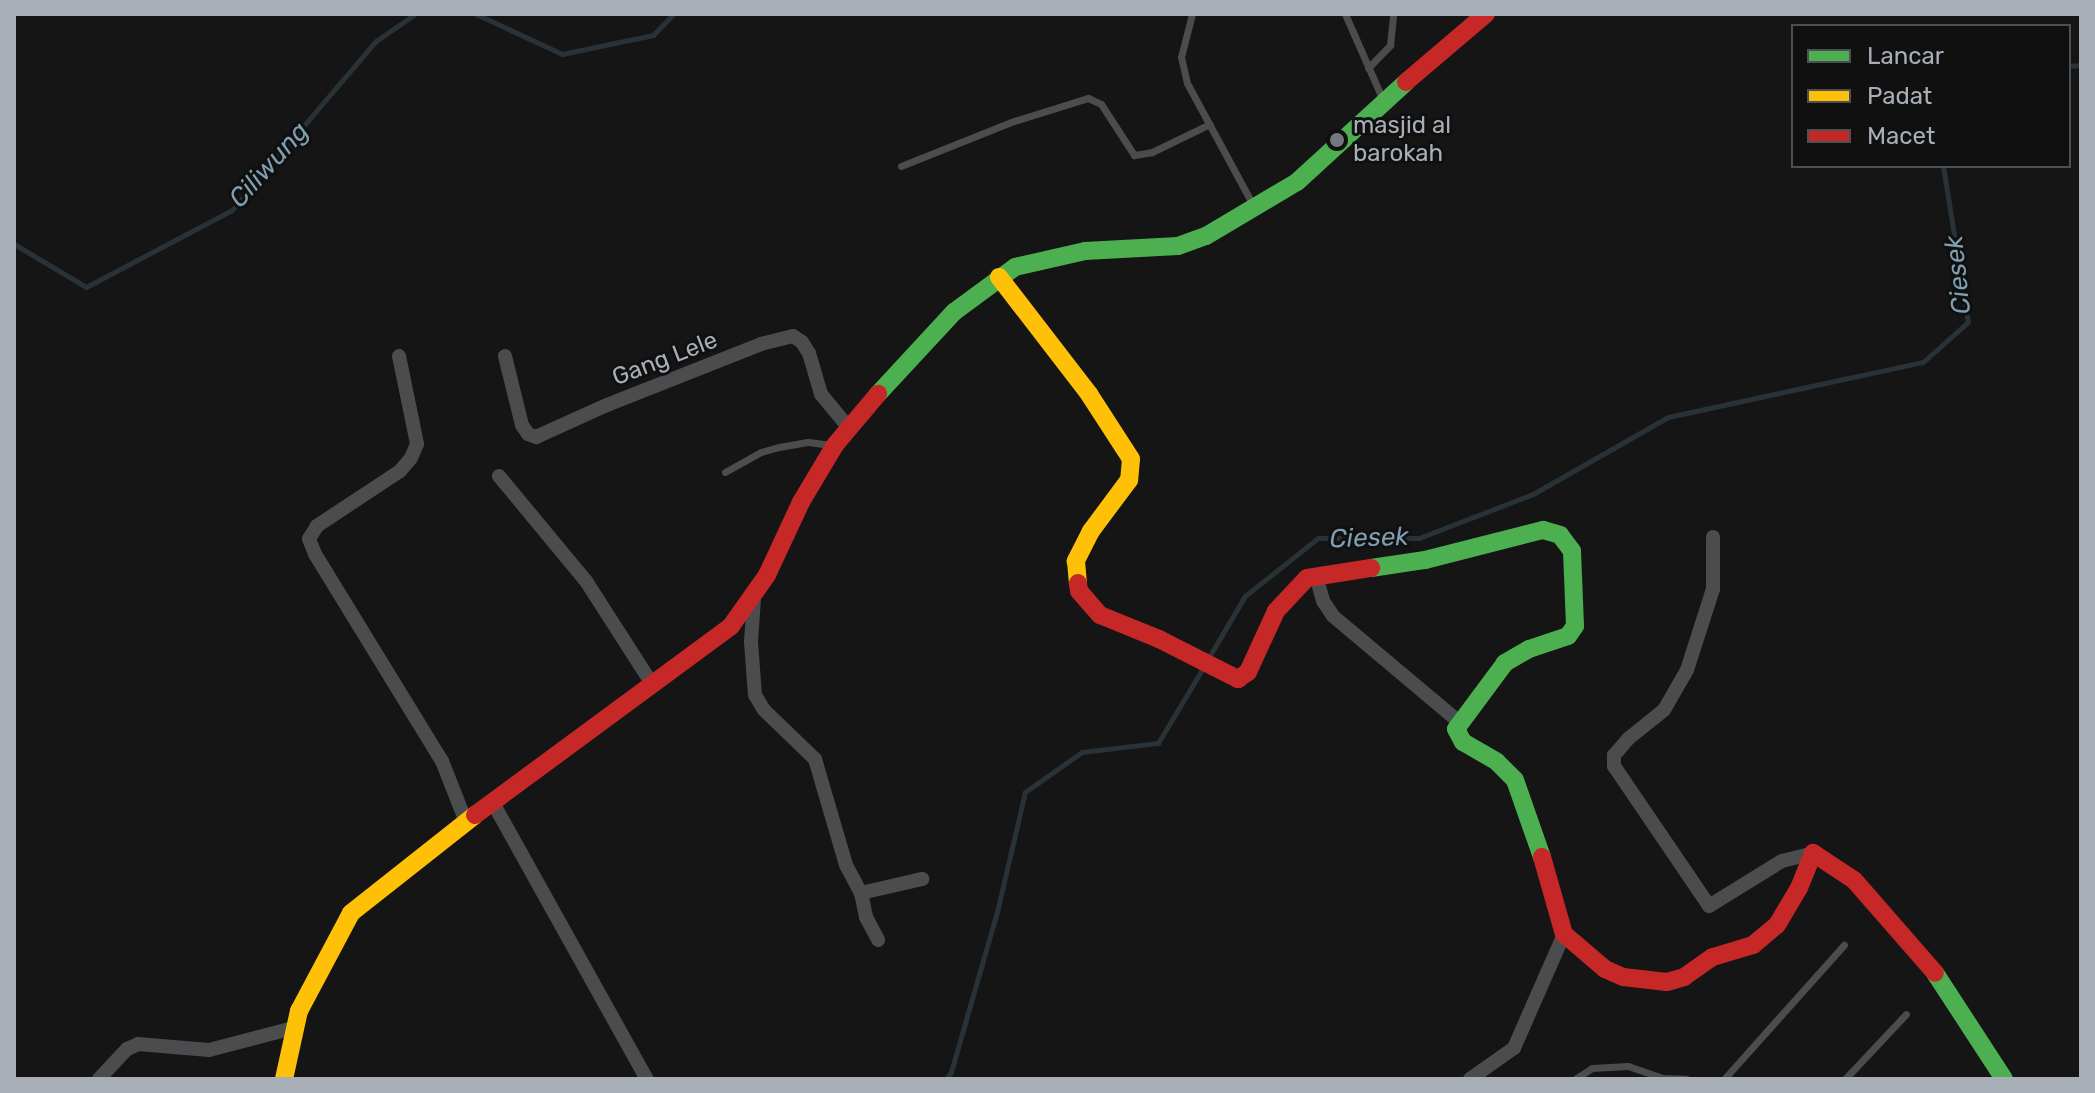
<!DOCTYPE html>
<style>
body{margin:0}
#map{position:relative;width:2095px;height:1093px;overflow:hidden;background:#151516;font-family:Rubik,sans-serif}
div>[style]{position:absolute}
.stream>*{height:5px;margin:-2.5px;padding:0 2.5px;transform-origin:2.5px;border-radius:2.5px;background:#293237}
.lane>*{height:7px;margin:-3.5px;padding:0 3.5px;transform-origin:3.5px;border-radius:3.5px;background:#4a4c4e}
.street>*{height:14px;margin:-7px;padding:0 7px;transform-origin:7px;border-radius:7px;background:#4a4c4e}
.fast>*{height:18px;margin:-9px;padding:0 9px;transform-origin:9px;border-radius:9px;background:#4caf50}
.slow>*{height:18px;margin:-9px;padding:0 9px;transform-origin:9px;border-radius:9px;background:#ffc107}
.jam>*{height:18px;margin:-9px;padding:0 9px;transform-origin:9px;border-radius:9px;background:#c62828}
.dots>*{width:22px;height:22px;translate:-50% -50%;box-sizing:border-box;border:4px solid #101011;border-radius:50%}
span{translate:-50% -50%;white-space:nowrap;text-align:center;line-height:1.15;-webkit-text-stroke:6px #101011;paint-order:stroke}
.poi-label{font-size:24px;color:#a7aeb6}
.left{translate:0 -50%;text-align:left}
.street-label{font-size:24px;color:#a7aeb6}
.water-label{font-size:26px;color:#7f9fb0;font-style:italic}
.frame{position:absolute;inset:0;border:16px solid #a7aeb6;pointer-events:none}
.legend{position:absolute;left:1791px;top:24px;width:280px;height:144px;box-sizing:border-box;background:#101011;border:2px solid #4c4f53;margin:0;padding:10px 14px;list-style:none;font-size:24px;color:#a7aeb6}
.legend li{display:flex;align-items:center;gap:16px;height:40px}
.legend b{width:40px;border:2px solid #4c4f53}
</style>
<div id="map">
<div class="stream">
<div style="left:476px;top:14px;width:95px;rotate:24.9deg"></div>
<div style="left:562px;top:54px;width:93px;rotate:-11.8deg"></div>
<div style="left:653px;top:35px;width:29px;rotate:-46deg"></div>
<div style="left:2069px;top:66px;width:12px;rotate:-5deg"></div>
<div style="left:14px;top:244px;width:84px;rotate:30.8deg"></div>
<div style="left:86px;top:287px;width:165px;rotate:-27.8deg"></div>
<div style="left:232px;top:210px;width:222px;rotate:-49.6deg"></div>
<div style="left:376px;top:41px;width:47px;rotate:-34.7deg"></div>
<div style="left:1209px;top:657px;width:71px;rotate:-59.5deg"></div>
<div style="left:1245px;top:596px;width:93px;rotate:-38.5deg"></div>
<div style="left:1318px;top:538px;width:101px"></div>
<div style="left:1419px;top:538px;width:122px;rotate:-21.1deg"></div>
<div style="left:1533px;top:494px;width:155px;rotate:-29.7deg"></div>
<div style="left:1668px;top:417px;width:261px;rotate:-12.2deg"></div>
<div style="left:1923px;top:362px;width:60px;rotate:-41.6deg"></div>
<div style="left:1968px;top:322px;width:158px;rotate:-99.1deg"></div>
<div style="left:946px;top:1079px;width:9px;rotate:-54deg"></div>
<div style="left:951px;top:1072px;width:166px;rotate:-74deg"></div>
<div style="left:997px;top:912px;width:123px;rotate:-76.9deg"></div>
<div style="left:1025px;top:792px;width:70px;rotate:-35.1deg"></div>
<div style="left:1082px;top:752px;width:77px;rotate:-6.8deg"></div>
<div style="left:1158px;top:743px;width:90px;rotate:-59.1deg"></div>
</div>
<div class="lane">
<div style="left:1192px;top:14px;width:44px;rotate:104.3deg"></div>
<div style="left:1181px;top:57px;width:27px;rotate:77deg"></div>
<div style="left:1187px;top:83px;width:139px;rotate:61.6deg"></div>
<div style="left:1345px;top:14px;width:94px;rotate:66.2deg"></div>
<div style="left:1368px;top:68px;width:32px;rotate:-46deg"></div>
<div style="left:1390px;top:45px;width:31px;rotate:-84deg"></div>
<div style="left:901px;top:166px;width:118px;rotate:-21.8deg"></div>
<div style="left:1011px;top:122px;width:81px;rotate:-17.3deg"></div>
<div style="left:1088px;top:98px;width:14px;rotate:25deg"></div>
<div style="left:1101px;top:104px;width:61px;rotate:57.1deg"></div>
<div style="left:1134px;top:155px;width:18px;rotate:-9deg"></div>
<div style="left:1152px;top:152px;width:64px;rotate:-25.8deg"></div>
<div style="left:725px;top:472px;width:41px;rotate:-29.1deg"></div>
<div style="left:761px;top:452px;width:19px;rotate:-16deg"></div>
<div style="left:779px;top:447px;width:29px;rotate:-10deg"></div>
<div style="left:808px;top:442px;width:24px;rotate:7deg"></div>
<div style="left:1575px;top:1079px;width:20px;rotate:-33deg"></div>
<div style="left:1592px;top:1068px;width:36px;rotate:-3deg"></div>
<div style="left:1628px;top:1066px;width:36px;rotate:19deg"></div>
<div style="left:1662px;top:1078px;width:24px;rotate:2deg"></div>
<div style="left:1724px;top:1079px;width:180px;rotate:-48.2deg"></div>
<div style="left:1845px;top:1079px;width:89px;rotate:-46.8deg"></div>
</div>
<div class="street">
<div style="left:399px;top:356px;width:90px;rotate:78.4deg"></div>
<div style="left:417px;top:444px;width:15px;rotate:113deg"></div>
<div style="left:411px;top:458px;width:17px;rotate:130deg"></div>
<div style="left:400px;top:471px;width:100px;rotate:146.5deg"></div>
<div style="left:317px;top:526px;width:15px;rotate:122deg"></div>
<div style="left:309px;top:539px;width:16px;rotate:68deg"></div>
<div style="left:315px;top:554px;width:243px;rotate:58.5deg"></div>
<div style="left:442px;top:761px;width:66px;rotate:68.5deg"></div>
<div style="left:505px;top:356px;width:71px;rotate:76.2deg"></div>
<div style="left:522px;top:425px;width:11px;rotate:56deg"></div>
<div style="left:528px;top:434px;width:9px;rotate:21deg"></div>
<div style="left:536px;top:437px;width:78px;rotate:-24.3deg"></div>
<div style="left:607px;top:405px;width:166px;rotate:-21.6deg"></div>
<div style="left:761px;top:344px;width:33px;rotate:-14deg"></div>
<div style="left:793px;top:336px;width:11px;rotate:34deg"></div>
<div style="left:802px;top:342px;width:13px;rotate:58deg"></div>
<div style="left:809px;top:353px;width:43px;rotate:73.7deg"></div>
<div style="left:821px;top:394px;width:43px;rotate:50.7deg"></div>
<div style="left:499px;top:476px;width:136px;rotate:50.4deg"></div>
<div style="left:586px;top:581px;width:122px;rotate:57.3deg"></div>
<div style="left:1713px;top:537px;width:52px;rotate:90deg"></div>
<div style="left:1713px;top:589px;width:85px;rotate:107.8deg"></div>
<div style="left:1687px;top:670px;width:46px;rotate:119.9deg"></div>
<div style="left:1664px;top:710px;width:45px;rotate:141.3deg"></div>
<div style="left:1629px;top:738px;width:23px;rotate:131deg"></div>
<div style="left:1614px;top:755px;width:11px;rotate:90deg"></div>
<div style="left:1614px;top:766px;width:169px;rotate:55.8deg"></div>
<div style="left:1709px;top:906px;width:86px;rotate:-31.7deg"></div>
<div style="left:1782px;top:861px;width:32px;rotate:-14deg"></div>
<div style="left:1316px;top:576px;width:26px;rotate:74deg"></div>
<div style="left:1323px;top:601px;width:18px;rotate:56deg"></div>
<div style="left:1333px;top:616px;width:163px;rotate:40deg"></div>
<div style="left:754px;top:598px;width:44px;rotate:93.9deg"></div>
<div style="left:751px;top:642px;width:53px;rotate:85.7deg"></div>
<div style="left:755px;top:695px;width:17px;rotate:59deg"></div>
<div style="left:764px;top:710px;width:71px;rotate:43.9deg"></div>
<div style="left:815px;top:759px;width:110px;rotate:73.7deg"></div>
<div style="left:846px;top:865px;width:32px;rotate:62deg"></div>
<div style="left:861px;top:893px;width:25px;rotate:78deg"></div>
<div style="left:866px;top:917px;width:26px;rotate:62deg"></div>
<div style="left:492px;top:801px;width:318px;rotate:60.9deg"></div>
<div style="left:861px;top:893px;width:63px;rotate:-12.9deg"></div>
<div style="left:99px;top:1079px;width:41px;rotate:-47deg"></div>
<div style="left:127px;top:1049px;width:12px;rotate:-24deg"></div>
<div style="left:138px;top:1044px;width:71px;rotate:4.8deg"></div>
<div style="left:209px;top:1050px;width:87px;rotate:-14.7deg"></div>
<div style="left:1470px;top:1079px;width:54px;rotate:-35.2deg"></div>
<div style="left:1514px;top:1048px;width:124px;rotate:-66.3deg"></div>
</div>
<div class="fast">
<div style="left:878px;top:394px;width:112px;rotate:-47.2deg"></div>
<div style="left:954px;top:312px;width:76px;rotate:-36.4deg"></div>
<div style="left:1015px;top:267px;width:72px;rotate:-12.9deg"></div>
<div style="left:1085px;top:251px;width:93px;rotate:-3.1deg"></div>
<div style="left:1178px;top:246px;width:30px;rotate:-20deg"></div>
<div style="left:1206px;top:236px;width:106px;rotate:-30.7deg"></div>
<div style="left:1297px;top:182px;width:148px;rotate:-42.5deg"></div>
<div style="left:1371px;top:568px;width:55px;rotate:-8.4deg"></div>
<div style="left:1425px;top:560px;width:122px;rotate:-14.3deg"></div>
<div style="left:1543px;top:530px;width:18px;rotate:16deg"></div>
<div style="left:1560px;top:535px;width:20px;rotate:53deg"></div>
<div style="left:1572px;top:551px;width:75px;rotate:87.7deg"></div>
<div style="left:1575px;top:626px;width:12px;rotate:125deg"></div>
<div style="left:1568px;top:636px;width:41px;rotate:161.6deg"></div>
<div style="left:1529px;top:649px;width:28px;rotate:150deg"></div>
<div style="left:1505px;top:663px;width:82px;rotate:126.6deg"></div>
<div style="left:1456px;top:729px;width:15px;rotate:62deg"></div>
<div style="left:1463px;top:742px;width:39px;rotate:30deg"></div>
<div style="left:1497px;top:762px;width:25px;rotate:45deg"></div>
<div style="left:1515px;top:780px;width:82px;rotate:70.7deg"></div>
<div style="left:1935px;top:973px;width:126px;rotate:56.9deg"></div>
</div>
<div class="slow">
<div style="left:999px;top:277px;width:148px;rotate:52.4deg"></div>
<div style="left:1089px;top:394px;width:77px;rotate:57.1deg"></div>
<div style="left:1131px;top:459px;width:21px;rotate:95deg"></div>
<div style="left:1129px;top:480px;width:64px;rotate:126.7deg"></div>
<div style="left:1091px;top:531px;width:34px;rotate:117deg"></div>
<div style="left:1076px;top:561px;width:22px;rotate:85deg"></div>
<div style="left:284px;top:1079px;width:70px;rotate:-77.6deg"></div>
<div style="left:299px;top:1011px;width:111px;rotate:-62deg"></div>
<div style="left:351px;top:913px;width:158px;rotate:-38.3deg"></div>
</div>
<div class="jam">
<div style="left:1406px;top:82px;width:105px;rotate:-40.4deg"></div>
<div style="left:1078px;top:583px;width:8px;rotate:83deg"></div>
<div style="left:1079px;top:591px;width:32px;rotate:49deg"></div>
<div style="left:1100px;top:615px;width:64px;rotate:22.1deg"></div>
<div style="left:1159px;top:639px;width:89px;rotate:26.9deg"></div>
<div style="left:1238px;top:679px;width:12px;rotate:-35deg"></div>
<div style="left:1248px;top:672px;width:67px;rotate:-65.3deg"></div>
<div style="left:1276px;top:611px;width:45px;rotate:-46.8deg"></div>
<div style="left:1307px;top:578px;width:65px;rotate:-8.9deg"></div>
<div style="left:475px;top:815px;width:318px;rotate:-36.4deg"></div>
<div style="left:731px;top:626px;width:62px;rotate:-54.8deg"></div>
<div style="left:767px;top:575px;width:81px;rotate:-65deg"></div>
<div style="left:801px;top:502px;width:66px;rotate:-59.2deg"></div>
<div style="left:835px;top:445px;width:67px;rotate:-49.9deg"></div>
<div style="left:1542px;top:857px;width:80px;rotate:74.1deg"></div>
<div style="left:1564px;top:934px;width:54px;rotate:40.5deg"></div>
<div style="left:1605px;top:969px;width:20px;rotate:24deg"></div>
<div style="left:1623px;top:977px;width:44px;rotate:6.5deg"></div>
<div style="left:1667px;top:982px;width:18px;rotate:-16deg"></div>
<div style="left:1684px;top:977px;width:35px;rotate:-35deg"></div>
<div style="left:1713px;top:957px;width:42px;rotate:-16.7deg"></div>
<div style="left:1753px;top:945px;width:31px;rotate:-40deg"></div>
<div style="left:1777px;top:925px;width:43px;rotate:-59.3deg"></div>
<div style="left:1799px;top:888px;width:38px;rotate:-68deg"></div>
<div style="left:1813px;top:853px;width:49px;rotate:33.4deg"></div>
<div style="left:1854px;top:880px;width:123px;rotate:48.9deg"></div>
</div>
<div class="dots">
<div style="left:1337px;top:140px;background:#74787e"></div>
</div>
<div class="poi-label">
<span class="left" style="left:1353px;top:140px">masjid al<br>barokah</span>
</div>
<div class="street-label">
<span style="left:665px;top:359px;rotate:-21deg">Gang Lele</span>
</div>
<div class="water-label">
<span style="left:269px;top:165px;rotate:-48deg">Ciliwung</span>
<span style="left:1958px;top:275px;rotate:-96deg">Ciesek</span>
<span style="left:1369px;top:538px;rotate:-2deg">Ciesek</span>
</div>
<div class="frame"></div>
<ul class="legend">
<li><b style="height:10px;background:#4caf50"></b>Lancar</li>
<li><b style="height:10px;background:#ffc107"></b>Padat</li>
<li><b style="height:10px;background:#c62828"></b>Macet</li>
</ul>
</div>
